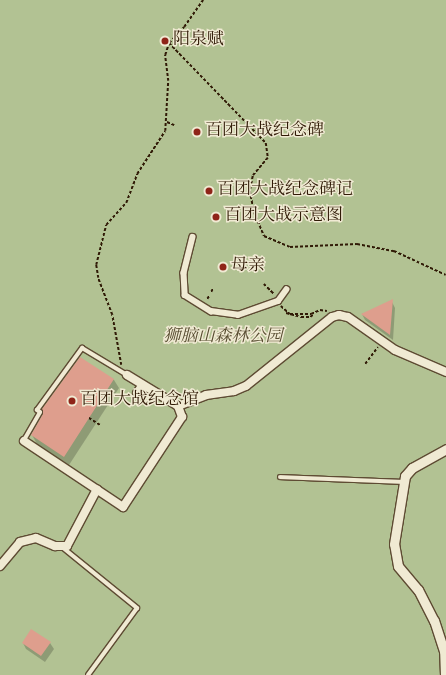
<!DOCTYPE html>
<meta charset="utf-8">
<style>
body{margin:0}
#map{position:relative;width:446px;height:675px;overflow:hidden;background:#e8debb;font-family:"Sorts Mill Goudy","Noto Serif SC",serif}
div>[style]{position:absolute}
.green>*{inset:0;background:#b2c293}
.shadow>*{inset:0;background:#0003}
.building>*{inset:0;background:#de9e8d}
.path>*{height:1.5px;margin-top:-0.75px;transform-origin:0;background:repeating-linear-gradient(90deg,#301a06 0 3px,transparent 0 5px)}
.roads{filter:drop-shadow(1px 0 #5e4b33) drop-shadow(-1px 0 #5e4b33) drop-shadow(0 1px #5e4b33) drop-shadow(0 -1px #5e4b33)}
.service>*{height:4px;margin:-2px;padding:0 2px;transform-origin:2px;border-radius:2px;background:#f0ead3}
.pedestrian>*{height:5.5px;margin:-2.75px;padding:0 2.75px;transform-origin:2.75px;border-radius:2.75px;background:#f0ead3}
.minor>*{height:8px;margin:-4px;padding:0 4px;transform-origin:4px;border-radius:4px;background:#f0ead3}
.tertiary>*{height:9px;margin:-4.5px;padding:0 4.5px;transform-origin:4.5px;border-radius:4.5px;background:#f0ead3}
.dots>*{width:11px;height:11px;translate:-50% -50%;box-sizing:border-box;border:2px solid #f0ead3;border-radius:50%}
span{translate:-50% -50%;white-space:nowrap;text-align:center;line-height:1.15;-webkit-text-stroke:3px #f0ead3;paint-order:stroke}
.poi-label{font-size:17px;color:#301a06}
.left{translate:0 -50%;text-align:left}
.park-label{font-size:17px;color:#574c30;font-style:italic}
</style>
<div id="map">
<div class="green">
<div style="clip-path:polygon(0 0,446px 0,446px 675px,0 675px)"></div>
</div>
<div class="shadow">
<div style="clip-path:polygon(392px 302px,395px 308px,393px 340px,365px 320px,362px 314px)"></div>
<div style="clip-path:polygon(80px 358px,114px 380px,119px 388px,69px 465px,37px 444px,32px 435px)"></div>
<div style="clip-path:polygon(23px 643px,50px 643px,54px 649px,45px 662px,26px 649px)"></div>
</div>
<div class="building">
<div style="clip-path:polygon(393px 299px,390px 335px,361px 314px)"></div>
<div style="clip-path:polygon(80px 357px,114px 379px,64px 457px,31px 435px,43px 414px,42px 409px)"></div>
<div style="clip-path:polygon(31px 629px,51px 642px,41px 656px,22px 643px)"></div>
</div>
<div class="path">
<div style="left:169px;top:43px;width:22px;rotate:-47deg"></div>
<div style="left:184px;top:27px;width:33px;rotate:-55deg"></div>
<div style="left:167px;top:122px;width:8px;rotate:23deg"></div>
<div style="left:264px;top:284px;width:14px;rotate:45deg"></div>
<div style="left:211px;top:292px;width:4px;rotate:-63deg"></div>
<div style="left:207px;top:299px;width:4px;rotate:-56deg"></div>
<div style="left:281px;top:306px;width:12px;rotate:42deg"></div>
<div style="left:290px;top:314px;width:21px"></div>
<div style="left:311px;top:314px;width:10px;rotate:-24deg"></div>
<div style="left:320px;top:310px;width:7px;rotate:8deg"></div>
<div style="left:286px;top:313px;width:16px;rotate:15deg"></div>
<div style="left:301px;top:317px;width:9px"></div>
<div style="left:310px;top:317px;width:5px;rotate:-37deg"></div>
<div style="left:365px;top:364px;width:21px;rotate:-53deg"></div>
<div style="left:121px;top:365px;width:51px;rotate:-100.2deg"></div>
<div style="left:112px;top:315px;width:40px;rotate:-111deg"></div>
<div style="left:98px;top:278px;width:13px;rotate:-99deg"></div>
<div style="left:96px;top:265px;width:41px;rotate:-76deg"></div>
<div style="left:106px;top:225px;width:30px;rotate:-48deg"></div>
<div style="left:126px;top:203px;width:31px;rotate:-69deg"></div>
<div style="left:137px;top:174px;width:51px;rotate:-56.9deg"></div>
<div style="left:165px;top:131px;width:50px;rotate:-86.6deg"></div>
<div style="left:168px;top:81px;width:26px;rotate:-97deg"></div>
<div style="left:165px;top:55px;width:13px;rotate:-72deg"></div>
<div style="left:169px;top:43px;width:139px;rotate:45.9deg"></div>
<div style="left:266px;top:143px;width:15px;rotate:82deg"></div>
<div style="left:268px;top:158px;width:23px;rotate:130deg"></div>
<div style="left:253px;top:176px;width:15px;rotate:101deg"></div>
<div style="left:250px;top:191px;width:21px;rotate:79deg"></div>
<div style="left:254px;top:212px;width:26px;rotate:67deg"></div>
<div style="left:264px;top:236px;width:28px;rotate:23deg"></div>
<div style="left:290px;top:247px;width:67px;rotate:-2.6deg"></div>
<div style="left:357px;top:244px;width:38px;rotate:11deg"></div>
<div style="left:394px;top:251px;width:57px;rotate:24.8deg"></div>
<div style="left:89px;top:418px;width:13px;rotate:32deg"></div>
</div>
<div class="roads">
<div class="service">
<div style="left:24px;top:440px;width:32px;rotate:-60deg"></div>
<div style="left:40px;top:412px;width:4px;rotate:-146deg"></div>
<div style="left:37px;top:410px;width:77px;rotate:-54deg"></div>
<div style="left:82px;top:348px;width:52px;rotate:31deg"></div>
<div style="left:280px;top:477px;width:123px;rotate:2.3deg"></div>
<div style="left:62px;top:547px;width:97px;rotate:39.1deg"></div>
<div style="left:137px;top:608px;width:83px;rotate:126.2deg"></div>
</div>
<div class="pedestrian">
<div style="left:193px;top:237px;width:37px;rotate:104deg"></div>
<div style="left:184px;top:273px;width:22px;rotate:87deg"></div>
<div style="left:185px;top:295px;width:31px;rotate:32deg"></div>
<div style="left:211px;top:311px;width:27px;rotate:8deg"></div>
<div style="left:238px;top:315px;width:42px;rotate:-19.3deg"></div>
<div style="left:278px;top:301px;width:14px;rotate:-54deg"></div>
<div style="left:136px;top:393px;width:11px;rotate:-56deg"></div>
</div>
<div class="minor">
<div style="left:127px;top:375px;width:60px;rotate:31.3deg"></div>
<div style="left:24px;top:441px;width:119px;rotate:33.7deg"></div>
<div style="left:123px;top:507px;width:108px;rotate:-56.8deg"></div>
<div style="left:182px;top:417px;width:12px;rotate:-110deg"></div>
<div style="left:178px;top:406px;width:30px;rotate:-21deg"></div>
<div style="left:206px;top:395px;width:28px;rotate:-8deg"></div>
<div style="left:234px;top:391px;width:13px;rotate:-23deg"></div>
<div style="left:246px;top:386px;width:110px;rotate:-38.7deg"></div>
<div style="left:332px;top:317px;width:7px;rotate:-16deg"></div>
<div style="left:339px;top:315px;width:9px;rotate:13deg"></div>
<div style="left:348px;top:317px;width:57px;rotate:35.1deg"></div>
<div style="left:395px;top:350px;width:56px;rotate:23.3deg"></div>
<div style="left:0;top:566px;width:31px;rotate:-50deg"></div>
<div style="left:20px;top:542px;width:16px;rotate:-14deg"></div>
<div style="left:36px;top:538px;width:21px;rotate:23deg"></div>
<div style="left:55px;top:546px;width:12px"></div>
<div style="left:67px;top:546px;width:64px;rotate:-62.2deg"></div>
</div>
<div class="tertiary">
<div style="left:445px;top:675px;width:24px;rotate:-92deg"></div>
<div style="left:444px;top:651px;width:32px;rotate:-108deg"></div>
<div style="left:434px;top:621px;width:35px;rotate:-117deg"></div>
<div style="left:418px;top:590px;width:31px;rotate:-130deg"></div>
<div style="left:398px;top:566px;width:22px;rotate:-100deg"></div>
<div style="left:394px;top:544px;width:69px;rotate:-80.8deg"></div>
<div style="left:405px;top:476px;width:11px;rotate:-49deg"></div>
<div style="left:412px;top:468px;width:39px;rotate:-29deg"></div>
</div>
</div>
<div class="dots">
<div style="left:165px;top:41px;background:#8f2418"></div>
<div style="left:197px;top:132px;background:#8f2418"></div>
<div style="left:209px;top:191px;background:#8f2418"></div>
<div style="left:216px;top:217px;background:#8f2418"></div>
<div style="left:223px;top:267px;background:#8f2418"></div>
<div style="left:72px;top:401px;background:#8f2418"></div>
</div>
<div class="poi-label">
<span class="left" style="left:173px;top:41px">阳泉赋</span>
<span class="left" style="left:205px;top:132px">百团大战纪念碑</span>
<span class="left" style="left:217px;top:191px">百团大战纪念碑记</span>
<span class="left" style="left:224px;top:217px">百团大战示意图</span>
<span class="left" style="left:231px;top:267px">母亲</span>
<span class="left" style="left:80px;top:401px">百团大战纪念馆</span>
</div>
<div class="park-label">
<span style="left:223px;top:338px">狮脑山森林公园</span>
</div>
</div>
